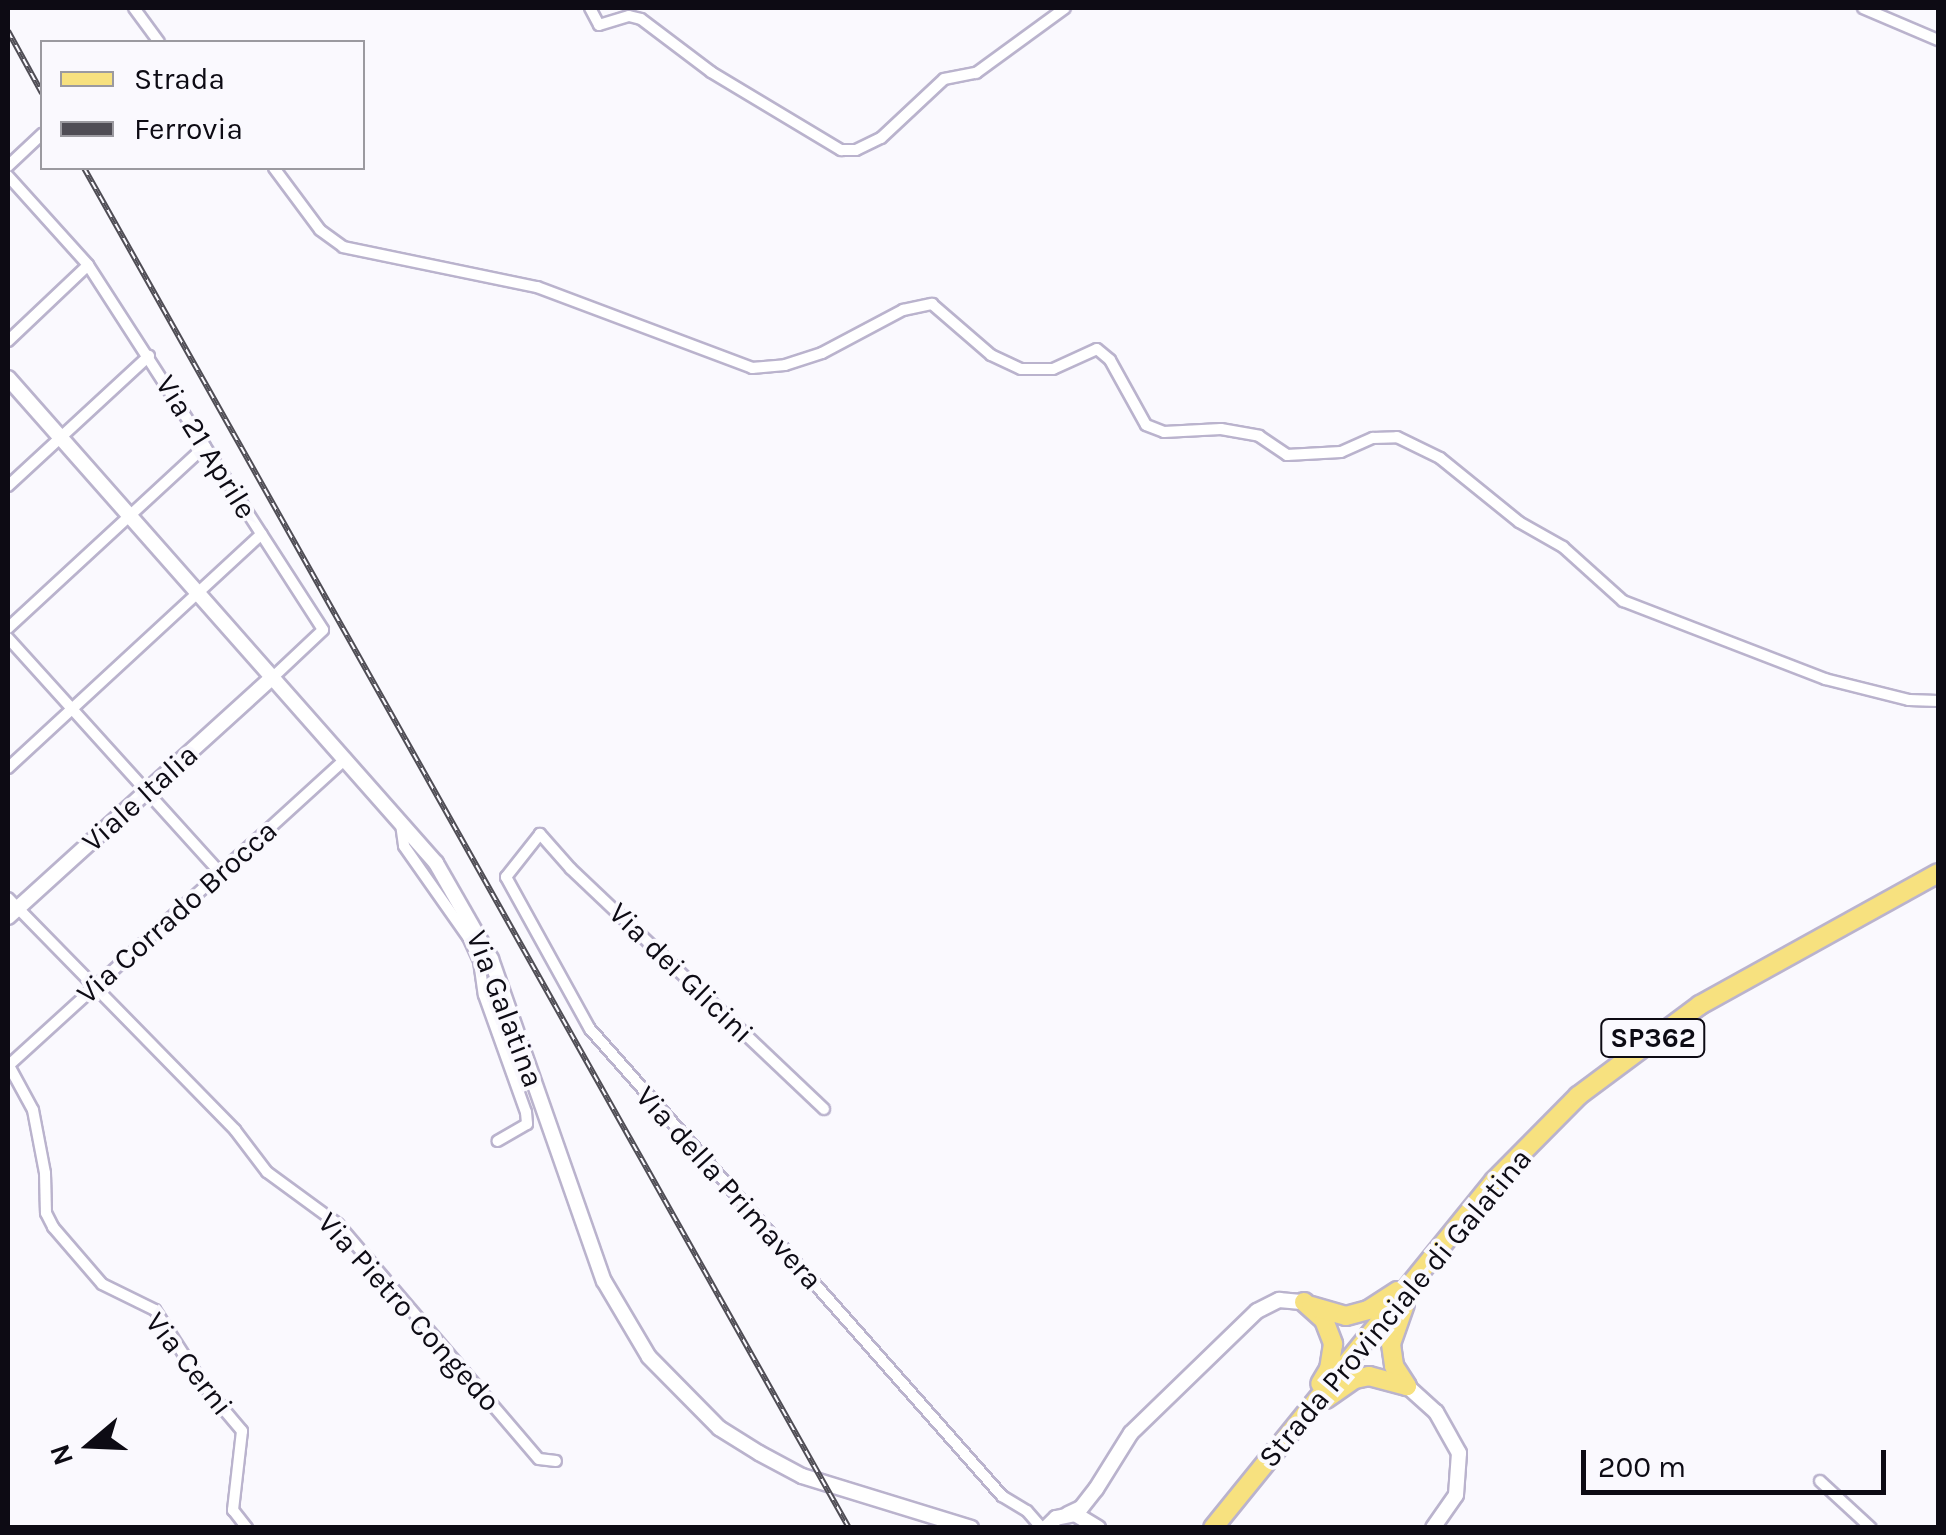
<!DOCTYPE html>
<style>
body{margin:0}
#map{position:relative;width:1946px;height:1535px;overflow:hidden;background:#faf9fe;font-family:Karla,sans-serif}
div>[style]{position:absolute}
.roads{filter:drop-shadow(2px 0 #bab3cd) drop-shadow(-2px 0 #bab3cd) drop-shadow(0 2px #bab3cd) drop-shadow(0 -2px #bab3cd)}
.minor>*{height:10px;margin:-5px;padding:0 5px;transform-origin:5px;border-radius:5px;background:#fff}
.tertiary>*{height:14px;margin:-7px;padding:0 7px;transform-origin:7px;border-radius:7px;background:#fff}
.primary>*{height:18px;margin:-9px;padding:0 9px;transform-origin:9px;border-radius:9px;background:#f7e17f}
.rail>*{height:6px;margin-top:-3px;transform-origin:0;background:repeating-linear-gradient(90deg,#faf9fe 0 8px,#4f4d55 0 16px);box-sizing:border-box;border-block:2px solid #4f4d55}
span{translate:-50% -50%;white-space:nowrap;text-align:center;line-height:1.15;-webkit-text-stroke:8px #faf9fe;paint-order:stroke}
.shield-label span{padding:2px 8px;background:#faf9fe;border:2px solid;border-radius:8px;-webkit-text-stroke-width:0}
.shield-label{font-size:28px;color:#0d0b14;font-weight:700}
.street-label{font-size:30px;color:#0d0b14}
.frame{position:absolute;inset:0;border:10px solid #0d0b14;pointer-events:none}
.legend{position:absolute;left:40px;top:40px;width:325px;height:130px;box-sizing:border-box;background:#faf9fe;border:2px solid #9b9aa0;margin:0;padding:12px 18px;list-style:none;font-size:30px;color:#0d0b14}
.legend li{display:flex;align-items:center;gap:20px;height:50px}
.legend b{width:50px;border:2px solid #9b9aa0}
.north{position:absolute;left:40px;top:1395px;width:100px;height:100px;-webkit-text-stroke:8px #faf9fe;paint-order:stroke;rotate:251deg;font-size:28px;font-weight:700;line-height:40px;text-align:center;color:#0d0b14}
.north::after{content:'';display:block;margin:auto;width:35px;height:45px;background:#0d0b14;clip-path:polygon(50% 0,100% 100%,50% 72%,0 100%)}
.scale{position:absolute;left:1581px;top:1450px;width:305px;height:45px;box-sizing:border-box;border:5px solid #0d0b14;border-top:0;padding-left:12px;font-size:30px;line-height:35px;white-space:nowrap;color:#0d0b14;-webkit-text-stroke:8px #faf9fe;paint-order:stroke}
</style>
<div id="map">
<div class="roads">
<div class="minor">
<div style="left:134px;top:8px;width:42px;rotate:53.7deg"></div>
<div style="left:590px;top:8px;width:19px;rotate:62deg"></div>
<div style="left:599px;top:25px;width:31px;rotate:-17deg"></div>
<div style="left:629px;top:16px;width:12px;rotate:14deg"></div>
<div style="left:641px;top:19px;width:88px;rotate:37.1deg"></div>
<div style="left:711px;top:72px;width:152px;rotate:31deg"></div>
<div style="left:841px;top:150px;width:15px"></div>
<div style="left:856px;top:150px;width:28px;rotate:-26deg"></div>
<div style="left:881px;top:138px;width:86px;rotate:-43.1deg"></div>
<div style="left:944px;top:79px;width:33px;rotate:-11deg"></div>
<div style="left:976px;top:73px;width:110px;rotate:-36.1deg"></div>
<div style="left:1863px;top:8px;width:82px;rotate:23.1deg"></div>
<div style="left:8px;top:166px;width:47px;rotate:-43.3deg"></div>
<div style="left:274px;top:168px;width:77px;rotate:53.4deg"></div>
<div style="left:320px;top:230px;width:29px;rotate:36deg"></div>
<div style="left:343px;top:247px;width:198px;rotate:11.7deg"></div>
<div style="left:537px;top:287px;width:230px;rotate:20.6deg"></div>
<div style="left:752px;top:368px;width:33px;rotate:-5deg"></div>
<div style="left:785px;top:365px;width:39px;rotate:-18deg"></div>
<div style="left:822px;top:353px;width:92px;rotate:-28deg"></div>
<div style="left:903px;top:310px;width:30px;rotate:-12deg"></div>
<div style="left:932px;top:304px;width:78px;rotate:40.8deg"></div>
<div style="left:991px;top:355px;width:33px;rotate:25deg"></div>
<div style="left:1021px;top:369px;width:32px"></div>
<div style="left:1053px;top:369px;width:48px;rotate:-24.4deg"></div>
<div style="left:1097px;top:349px;width:17px;rotate:40deg"></div>
<div style="left:1110px;top:360px;width:74px;rotate:61deg"></div>
<div style="left:1146px;top:425px;width:19px;rotate:21deg"></div>
<div style="left:1164px;top:432px;width:57px;rotate:-3deg"></div>
<div style="left:1221px;top:429px;width:39px;rotate:10deg"></div>
<div style="left:1259px;top:436px;width:34px;rotate:34deg"></div>
<div style="left:1287px;top:455px;width:54px;rotate:-3.2deg"></div>
<div style="left:1341px;top:452px;width:35px;rotate:-24deg"></div>
<div style="left:1373px;top:438px;width:24px;rotate:-2deg"></div>
<div style="left:1397px;top:437px;width:48px;rotate:26deg"></div>
<div style="left:1440px;top:458px;width:102px;rotate:39deg"></div>
<div style="left:1519px;top:522px;width:51px;rotate:29.6deg"></div>
<div style="left:1563px;top:547px;width:81px;rotate:42deg"></div>
<div style="left:1623px;top:601px;width:217px;rotate:21.1deg"></div>
<div style="left:1825px;top:679px;width:87px;rotate:14deg"></div>
<div style="left:1909px;top:700px;width:29px;rotate:2deg"></div>
<div style="left:8px;top:176px;width:120px;rotate:48deg"></div>
<div style="left:88px;top:265px;width:434px;rotate:57.2deg"></div>
<div style="left:323px;top:630px;width:70px;rotate:136.7deg"></div>
<div style="left:8px;top:341px;width:110px;rotate:-43.5deg"></div>
<div style="left:8px;top:486px;width:192px;rotate:-42.7deg"></div>
<div style="left:8px;top:628px;width:268px;rotate:-42.7deg"></div>
<div style="left:8px;top:638px;width:316px;rotate:47.9deg"></div>
<div style="left:8px;top:768px;width:345px;rotate:-42.7deg"></div>
<div style="left:401px;top:824px;width:22px;rotate:82deg"></div>
<div style="left:404px;top:846px;width:111px;rotate:54.9deg"></div>
<div style="left:468px;top:937px;width:26px;rotate:65deg"></div>
<div style="left:479px;top:961px;width:34px;rotate:82deg"></div>
<div style="left:484px;top:995px;width:124px;rotate:70.3deg"></div>
<div style="left:526px;top:1112px;width:12px;rotate:85deg"></div>
<div style="left:527px;top:1124px;width:34px;rotate:150deg"></div>
<div style="left:8px;top:898px;width:325px;rotate:45.6deg"></div>
<div style="left:235px;top:1130px;width:53px;rotate:52.7deg"></div>
<div style="left:267px;top:1172px;width:88px;rotate:36.2deg"></div>
<div style="left:338px;top:1224px;width:309px;rotate:49.5deg"></div>
<div style="left:539px;top:1459px;width:17px;rotate:7deg"></div>
<div style="left:8px;top:1064px;width:52px;rotate:61.5deg"></div>
<div style="left:33px;top:1110px;width:64px;rotate:79.2deg"></div>
<div style="left:45px;top:1173px;width:40px;rotate:88.6deg"></div>
<div style="left:46px;top:1213px;width:16px;rotate:63deg"></div>
<div style="left:53px;top:1227px;width:75px;rotate:49.3deg"></div>
<div style="left:102px;top:1284px;width:59px;rotate:26.1deg"></div>
<div style="left:155px;top:1310px;width:90px;rotate:57.2deg"></div>
<div style="left:204px;top:1386px;width:59px;rotate:49.8deg"></div>
<div style="left:242px;top:1431px;width:80px;rotate:96.5deg"></div>
<div style="left:233px;top:1510px;width:23px;rotate:52deg"></div>
<div style="left:8px;top:1066px;width:457px;rotate:-42.3deg"></div>
<div style="left:824px;top:1109px;width:349px;rotate:-136.5deg"></div>
<div style="left:571px;top:869px;width:47px;rotate:-131.5deg"></div>
<div style="left:540px;top:834px;width:55px;rotate:128.3deg"></div>
<div style="left:506px;top:877px;width:174px;rotate:61.1deg"></div>
<div style="left:590px;top:1029px;width:623px;rotate:48.58deg"></div>
<div style="left:1002px;top:1496px;width:29px;rotate:31deg"></div>
<div style="left:1027px;top:1511px;width:23px;rotate:49deg"></div>
<div style="left:1820px;top:1481px;width:69px;rotate:42.7deg"></div>
</div>
<div class="tertiary">
<div style="left:8px;top:378px;width:647px;rotate:48.57deg"></div>
<div style="left:436px;top:863px;width:111px;rotate:60.2deg"></div>
<div style="left:491px;top:959px;width:341px;rotate:70.7deg"></div>
<div style="left:604px;top:1281px;width:88px;rotate:59.4deg"></div>
<div style="left:649px;top:1357px;width:100px;rotate:45.4deg"></div>
<div style="left:719px;top:1428px;width:47px;rotate:32deg"></div>
<div style="left:759px;top:1453px;width:49px;rotate:28.1deg"></div>
<div style="left:802px;top:1476px;width:177px;rotate:17.1deg"></div>
<div style="left:8px;top:917px;width:356px;rotate:-42.2deg"></div>
<div style="left:1407px;top:1386px;width:39px;rotate:42deg"></div>
<div style="left:1436px;top:1412px;width:47px;rotate:60.7deg"></div>
<div style="left:1459px;top:1453px;width:42px;rotate:94.1deg"></div>
<div style="left:1456px;top:1495px;width:40px;rotate:124.9deg"></div>
<div style="left:1068px;top:1514px;width:14px;rotate:-25deg"></div>
<div style="left:1081px;top:1508px;width:24px;rotate:-52deg"></div>
<div style="left:1096px;top:1489px;width:66px;rotate:-58deg"></div>
<div style="left:1131px;top:1433px;width:175px;rotate:-44.1deg"></div>
<div style="left:1257px;top:1311px;width:25px;rotate:-27deg"></div>
<div style="left:1279px;top:1300px;width:25px;rotate:5deg"></div>
<div style="left:1046px;top:1528px;width:14px;rotate:-45deg"></div>
<div style="left:1056px;top:1518px;width:19px;rotate:-12deg"></div>
<div style="left:1075px;top:1514px;width:27px;rotate:31deg"></div>
</div>
<div class="primary">
<div style="left:1304px;top:1302px;width:27px;rotate:42deg"></div>
<div style="left:1324px;top:1320px;width:26px;rotate:69deg"></div>
<div style="left:1333px;top:1344px;width:25px;rotate:99deg"></div>
<div style="left:1329px;top:1369px;width:17px;rotate:121deg"></div>
<div style="left:1405px;top:1304px;width:42px;rotate:109.3deg"></div>
<div style="left:1391px;top:1344px;width:22px;rotate:82deg"></div>
<div style="left:1394px;top:1366px;width:24px;rotate:57deg"></div>
<div style="left:1311px;top:1306px;width:36px;rotate:16deg"></div>
<div style="left:1346px;top:1316px;width:23px;rotate:-15deg"></div>
<div style="left:1368px;top:1310px;width:35px;rotate:-33deg"></div>
<div style="left:1326px;top:1399px;width:35px;rotate:-35deg"></div>
<div style="left:1355px;top:1379px;width:14px;rotate:-12deg"></div>
<div style="left:1369px;top:1376px;width:39px;rotate:15deg"></div>
<div style="left:1213px;top:1528px;width:447px;rotate:-51deg"></div>
<div style="left:1494px;top:1181px;width:120px;rotate:-45.3deg"></div>
<div style="left:1578px;top:1096px;width:152px;rotate:-36.7deg"></div>
<div style="left:1700px;top:1005px;width:272px;rotate:-29deg"></div>
</div>
</div>
<div class="rail">
<div style="left:8px;top:31px;width:71px;rotate:61.3deg"></div>
<div style="left:84px;top:168px;width:1560px;rotate:60.64deg"></div>
</div>
<div class="shield-label">
<span style="left:1653px;top:1038px">SP362</span>
</div>
<div class="street-label">
<span style="left:206px;top:447px;rotate:58deg">Via 21 Aprile</span>
<span style="left:140px;top:798px;rotate:-42deg">Viale Italia</span>
<span style="left:177px;top:912px;rotate:-42deg">Via Corrado Brocca</span>
<span style="left:681px;top:973px;rotate:44deg">Via dei Glicini</span>
<span style="left:505px;top:1009px;rotate:69deg">Via Galatina</span>
<span style="left:729px;top:1188px;rotate:48deg">Via della Primavera</span>
<span style="left:1395px;top:1308px;rotate:-50deg">Strada Provinciale di Galatina</span>
<span style="left:409px;top:1312px;rotate:48deg">Via Pietro Congedo</span>
<span style="left:189px;top:1364px;rotate:52deg">Via Cerni</span>
</div>
<div class="frame"></div>
<ul class="legend">
<li><b style="height:12px;background:#f7e17f"></b>Strada</li>
<li><b style="height:12px;background:#4f4d55"></b>Ferrovia</li>
</ul>
<div class="north">N</div>
<div class="scale">200 m</div>
</div>
